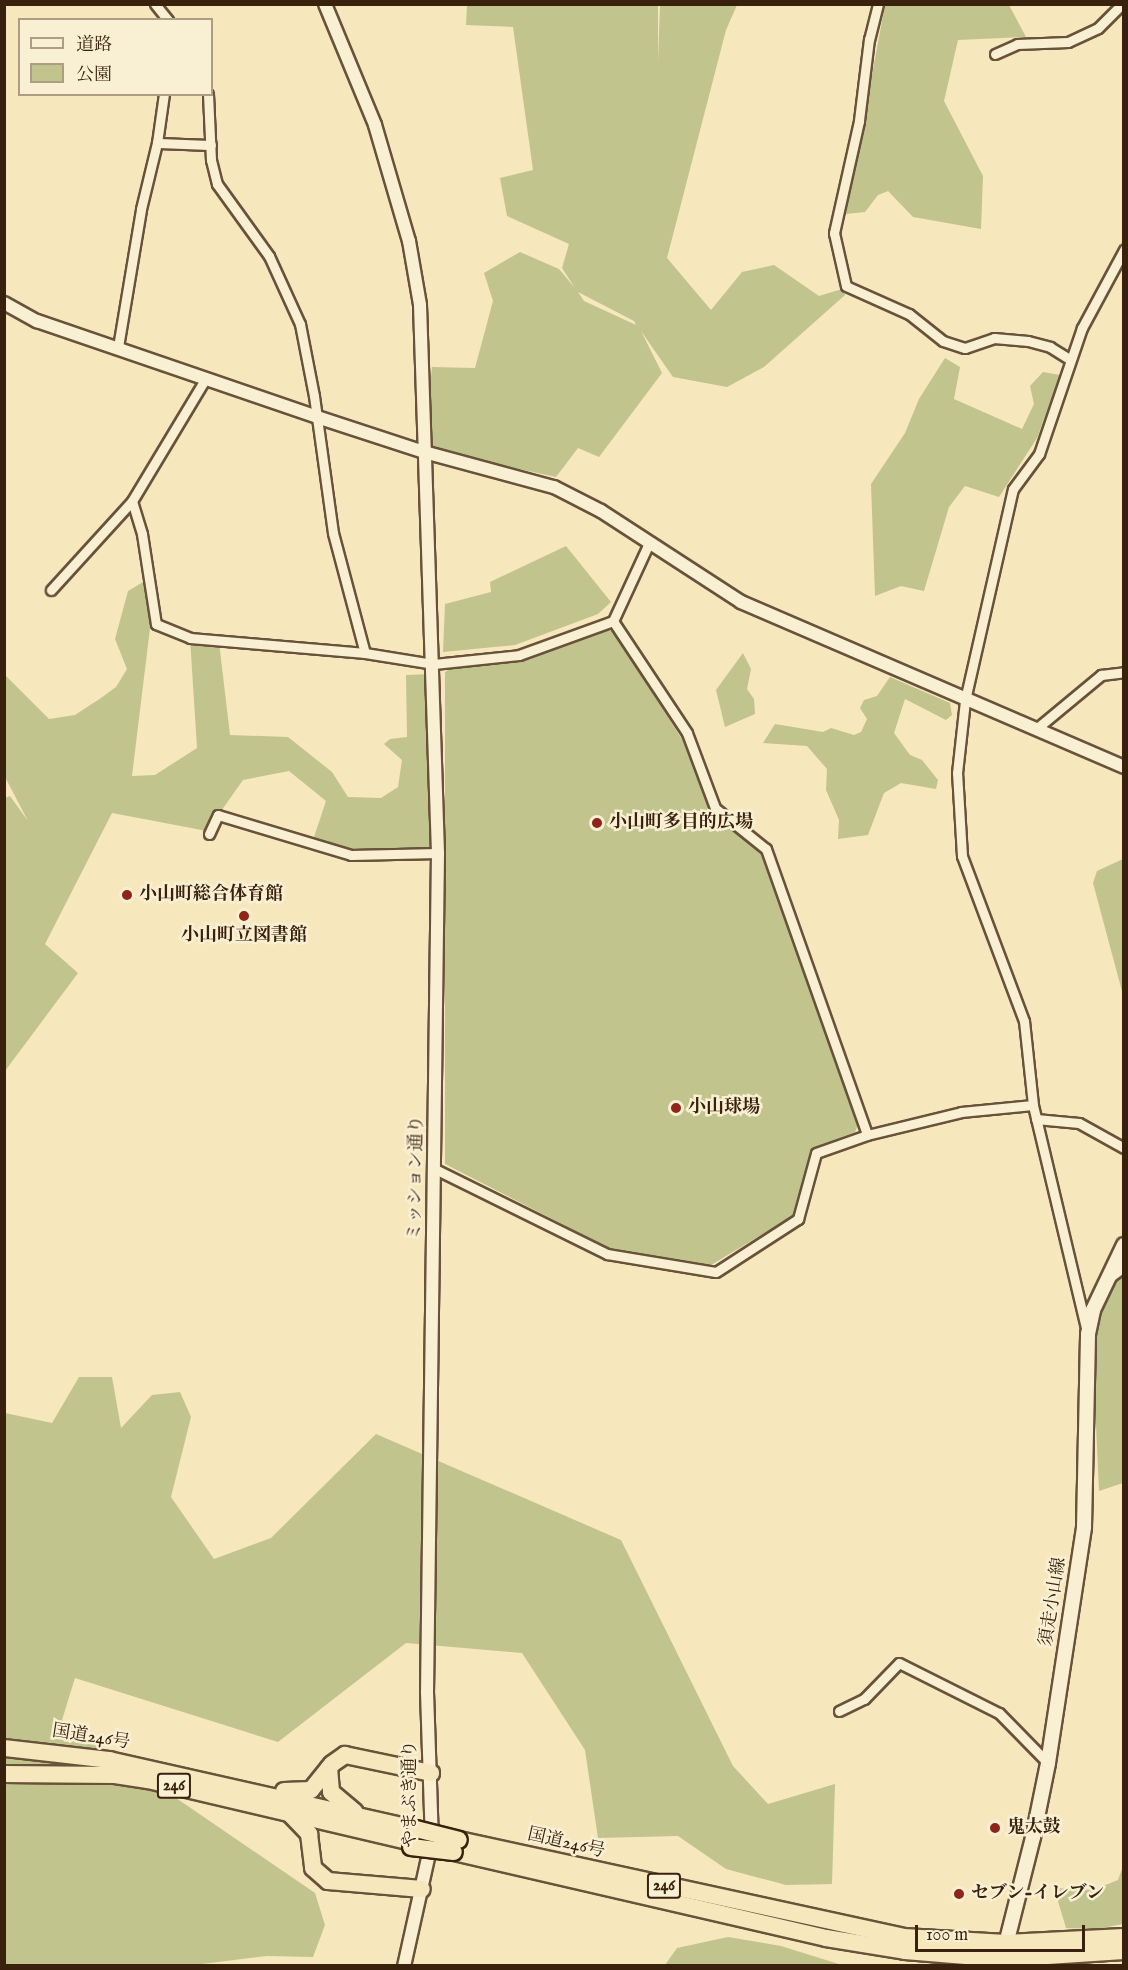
<!DOCTYPE html>
<meta charset="utf-8">
<style>
body{margin:0}
#map{position:relative;width:1128px;height:1970px;overflow:hidden;background:#f6e7bc;font-family:"IM FELL English","Noto Serif JP",serif}
div>[style]{position:absolute}
.green>*{inset:0;background:#c1c48d}
.roads{filter:drop-shadow(2px 0 #68523a) drop-shadow(-2px 0 #68523a) drop-shadow(0 2px #68523a) drop-shadow(0 -2px #68523a)}
.minor>*{height:9px;margin:-4.5px;padding:0 4.5px;transform-origin:4.5px;border-radius:4.5px;background:#f9efd3}
.tertiary>*{height:12px;margin:-6px;padding:0 6px;transform-origin:6px;border-radius:6px;background:#f9efd3}
.secondary>*{height:14px;margin:-7px;padding:0 7px;transform-origin:7px;border-radius:7px;background:#f9efd3}
.trunk>*{height:16px;margin:-8px;padding:0 8px;transform-origin:8px;border-radius:8px;background:#f6e7bc}
.bridges{filter:drop-shadow(2px 0 #39210e) drop-shadow(-2px 0 #39210e) drop-shadow(0 2px #39210e) drop-shadow(0 -2px #39210e)}
.trunk-bridge>*{height:16px;margin:-8px;padding:0 8px;transform-origin:8px;border-radius:8px;background:#f6e7bc}
.dots>*{width:16px;height:16px;translate:-50% -50%;box-sizing:border-box;border:3px solid #f9efd3;border-radius:50%}
span{translate:-50% -50%;white-space:nowrap;text-align:center;line-height:1.15;-webkit-text-stroke:5px #f9efd3;paint-order:stroke}
.shield-label span{padding:2px 4px;background:#f9efd3;border:2px solid;border-radius:4px;-webkit-text-stroke-width:0}
.shield-label{font-size:16px;color:#39210e;font-weight:700}
.poi-label{font-size:18px;color:#39210e;font-weight:700}
.left{translate:0 -50%;text-align:left}
.street-label{font-size:18px;color:#39210e}
.frame{position:absolute;inset:0;border:6px solid #39210e;pointer-events:none}
.legend{position:absolute;left:18px;top:18px;width:195px;height:78px;box-sizing:border-box;background:#f9efd3;border:2px solid #ac9d84;margin:0;padding:8px 10px;list-style:none;font-size:18px;color:#39210e}
.legend li{display:flex;align-items:center;gap:12px;height:30px}
.legend b{width:30px;border:2px solid #ac9d84}
.scale{position:absolute;left:915px;top:1925px;width:170px;height:27px;box-sizing:border-box;border:3px solid #39210e;border-top:0;padding-left:8px;font-size:18px;line-height:21px;white-space:nowrap;color:#39210e;-webkit-text-stroke:4px #f9efd3;paint-order:stroke}
</style>
<div id="map">
<div class="green">
<div style="clip-path:polygon(evenodd,467px 5px,658px 5px,658px 62px,660px 5px,737px 5px,726px 30px,667px 258px,711px 310px,742px 272px,774px 265px,819px 296px,842px 289px,845px 295px,764px 367px,727px 387px,673px 377px,641px 331px,662px 373px,599px 457px,578px 448px,556px 477px,424px 448px,432px 367px,475px 368px,493px 301px,484px 273px,520px 252px,559px 269px,575px 288px,562px 268px,569px 244px,507px 216px,500px 178px,533px 170px,513px 27px,466px 25px,467px 5px,578px 292px,634px 321px,636px 325px,584px 301px,578px 292px)"></div>
<div style="clip-path:polygon(885px 5px,1009px 5px,1026px 37px,958px 40px,944px 101px,983px 176px,981px 229px,913px 217px,888px 191px,878px 195px,865px 212px,846px 214px)"></div>
<div style="clip-path:polygon(945px 358px,960px 367px,954px 399px,1022px 429px,1034px 404px,1030px 386px,1043px 372px,1060px 375px,1037px 438px,999px 497px,965px 486px,949px 507px,924px 591px,901px 586px,875px 596px,871px 484px,905px 433px,919px 399px)"></div>
<div style="clip-path:polygon(566px 546px,611px 602px,598px 614px,515px 645px,443px 652px,445px 604px,491px 592px,490px 582px)"></div>
<div style="clip-path:polygon(143px 582px,152px 612px,132px 776px,155px 775px,197px 748px,190px 638px,219px 642px,230px 735px,288px 737px,332px 772px,348px 797px,381px 798px,398px 787px,402px 760px,384px 744px,390px 739px,407px 737px,406px 675px,432px 674px,434px 853px,368px 860px,314px 837px,326px 801px,289px 771px,243px 780px,207px 831px,112px 813px,45px 944px,78px 973px,5px 1071px,5px 798px,10px 796px,28px 821px,5px 777px,5px 675px,49px 719px,75px 715px,101px 698px,116px 687px,127px 669px,115px 639px,128px 591px)"></div>
<div style="clip-path:polygon(605px 629px,614px 632px,685px 744px,710px 812px,760px 851px,858px 1125px,855px 1132px,812px 1148px,793px 1216px,711px 1265px,609px 1248px,445px 1164px,445px 672px,455px 666px,521px 660px)"></div>
<div style="clip-path:polygon(743px 653px,751px 669px,747px 689px,754px 699px,755px 714px,725px 727px,716px 690px)"></div>
<div style="clip-path:polygon(890px 677px,950px 703px,952px 715px,946px 720px,905px 699px,894px 733px,910px 755px,922px 760px,938px 780px,936px 789px,901px 783px,884px 793px,868px 835px,838px 839px,839px 820px,826px 790px,827px 769px,807px 746px,763px 743px,775px 724px,823px 732px,831px 728px,854px 735px,861px 732px,867px 719px,860px 708px,864px 700px,877px 696px)"></div>
<div style="clip-path:polygon(1123px 859px,1124px 859px,1123px 995px,1093px 883px,1097px 871px)"></div>
<div style="clip-path:polygon(1123px 1274px,1123px 1483px,1099px 1491px,1092px 1335px,1114px 1282px)"></div>
<div style="clip-path:polygon(79px 1377px,112px 1377px,121px 1428px,152px 1395px,180px 1392px,191px 1417px,171px 1497px,214px 1559px,271px 1538px,376px 1434px,621px 1540px,733px 1766px,768px 1804px,835px 1784px,832px 1884px,786px 1885px,726px 1869px,678px 1836px,598px 1838px,585px 1750px,522px 1653px,406px 1643px,278px 1742px,75px 1678px,62px 1720px,315px 1893px,325px 1925px,313px 1957px,267px 1956px,186px 1966px,5px 1966px,5px 1413px,52px 1423px)"></div>
<div style="clip-path:polygon(1123px 1866px,1123px 1924px,1096px 1929px,1066px 1928px,1054px 1888px,1093px 1890px,1118px 1880px)"></div>
<div style="clip-path:polygon(728px 1937px,781px 1946px,842px 1965px,665px 1965px,677px 1948px)"></div>
</div>
<div class="roads">
<div class="minor">
<div style="left:155px;top:4px;width:21px;rotate:51deg"></div>
<div style="left:878px;top:4px;width:36px;rotate:104deg"></div>
<div style="left:869px;top:39px;width:83px;rotate:97deg"></div>
<div style="left:859px;top:121px;width:115px;rotate:102.6deg"></div>
<div style="left:834px;top:233px;width:54px;rotate:77.2deg"></div>
<div style="left:846px;top:286px;width:69px;rotate:24deg"></div>
<div style="left:909px;top:314px;width:43px;rotate:38.5deg"></div>
<div style="left:943px;top:341px;width:23px;rotate:18deg"></div>
<div style="left:965px;top:348px;width:31px;rotate:-19deg"></div>
<div style="left:994px;top:338px;width:34px;rotate:5deg"></div>
<div style="left:1028px;top:341px;width:23px;rotate:15deg"></div>
<div style="left:1050px;top:347px;width:22px;rotate:32deg"></div>
<div style="left:995px;top:54px;width:24px;rotate:-24deg"></div>
<div style="left:1017px;top:44px;width:51px;rotate:-2.2deg"></div>
<div style="left:1068px;top:42px;width:33px;rotate:-25deg"></div>
<div style="left:1098px;top:28px;width:34px;rotate:-45deg"></div>
<div style="left:208px;top:94px;width:66px;rotate:87.4deg"></div>
<div style="left:211px;top:160px;width:25px;rotate:76deg"></div>
<div style="left:217px;top:184px;width:89px;rotate:54.2deg"></div>
<div style="left:269px;top:256px;width:75px;rotate:65.5deg"></div>
<div style="left:300px;top:324px;width:73px;rotate:79deg"></div>
<div style="left:314px;top:396px;width:138px;rotate:82.1deg"></div>
<div style="left:333px;top:533px;width:124px;rotate:75.1deg"></div>
<div style="left:157px;top:143px;width:49px;rotate:-81.9deg"></div>
<div style="left:118px;top:347px;width:140px;rotate:-80.5deg"></div>
<div style="left:141px;top:209px;width:68px;rotate:-76.4deg"></div>
<div style="left:157px;top:143px;width:54px;rotate:2.1deg"></div>
<div style="left:132px;top:501px;width:34px;rotate:73deg"></div>
<div style="left:142px;top:534px;width:91px;rotate:81.2deg"></div>
<div style="left:156px;top:624px;width:37px;rotate:22deg"></div>
<div style="left:190px;top:638px;width:176px;rotate:4.9deg"></div>
<div style="left:365px;top:653px;width:70px;rotate:9.1deg"></div>
<div style="left:434px;top:664px;width:85px;rotate:-6deg"></div>
<div style="left:519px;top:655px;width:100px;rotate:-19.9deg"></div>
<div style="left:613px;top:621px;width:86px;rotate:-65.2deg"></div>
<div style="left:51px;top:590px;width:120px;rotate:-47.7deg"></div>
<div style="left:132px;top:501px;width:144px;rotate:-59deg"></div>
<div style="left:613px;top:621px;width:134px;rotate:56.5deg"></div>
<div style="left:687px;top:733px;width:80px;rotate:69.5deg"></div>
<div style="left:715px;top:808px;width:65px;rotate:38.8deg"></div>
<div style="left:766px;top:849px;width:303px;rotate:70.5deg"></div>
<div style="left:1036px;top:729px;width:85px;rotate:-39.7deg"></div>
<div style="left:1101px;top:675px;width:23px;rotate:-7deg"></div>
<div style="left:209px;top:834px;width:21px;rotate:-65deg"></div>
<div style="left:218px;top:815px;width:139px;rotate:16.7deg"></div>
<div style="left:351px;top:855px;width:87px;rotate:-1.3deg"></div>
<div style="left:1036px;top:1119px;width:43px;rotate:5.3deg"></div>
<div style="left:1079px;top:1123px;width:51px;rotate:29.1deg"></div>
<div style="left:435px;top:1169px;width:192px;rotate:26.3deg"></div>
<div style="left:607px;top:1254px;width:110px;rotate:9.4deg"></div>
<div style="left:716px;top:1272px;width:98px;rotate:-32.9deg"></div>
<div style="left:798px;top:1219px;width:68px;rotate:-74.7deg"></div>
<div style="left:816px;top:1153px;width:54px;rotate:-19.4deg"></div>
<div style="left:867px;top:1135px;width:97px;rotate:-13.7deg"></div>
<div style="left:961px;top:1112px;width:72px;rotate:-5.6deg"></div>
<div style="left:1110px;top:1277px;width:17px;rotate:-36deg"></div>
<div style="left:1087px;top:1332px;width:233px;rotate:-103.4deg"></div>
<div style="left:1033px;top:1105px;width:84px;rotate:-96.1deg"></div>
<div style="left:1024px;top:1021px;width:176px;rotate:-110.6deg"></div>
<div style="left:962px;top:856px;width:83px;rotate:-93.4deg"></div>
<div style="left:957px;top:773px;width:73px;rotate:-83.7deg"></div>
<div style="left:965px;top:700px;width:216px;rotate:-77.2deg"></div>
<div style="left:1013px;top:489px;width:44px;rotate:-53.4deg"></div>
<div style="left:1039px;top:454px;width:133px;rotate:-71.2deg"></div>
<div style="left:1082px;top:328px;width:89px;rotate:-61.7deg"></div>
<div style="left:839px;top:1711px;width:28px;rotate:-26deg"></div>
<div style="left:864px;top:1699px;width:50px;rotate:-45.8deg"></div>
<div style="left:899px;top:1663px;width:112px;rotate:26.6deg"></div>
<div style="left:999px;top:1713px;width:70px;rotate:45.6deg"></div>
</div>
<div class="tertiary">
<div style="left:325px;top:4px;width:131px;rotate:67.5deg"></div>
<div style="left:375px;top:125px;width:121px;rotate:73.7deg"></div>
<div style="left:409px;top:241px;width:65px;rotate:80.2deg"></div>
<div style="left:420px;top:305px;width:548px;rotate:88.12deg"></div>
<div style="left:438px;top:853px;width:839px;rotate:90.75deg"></div>
<div style="left:427px;top:1692px;width:148px;rotate:88.1deg"></div>
<div style="left:432px;top:1840px;width:129px;rotate:102.5deg"></div>
<div style="left:4px;top:303px;width:38px;rotate:29deg"></div>
<div style="left:37px;top:321px;width:296px;rotate:18.9deg"></div>
<div style="left:317px;top:417px;width:113px;rotate:18.1deg"></div>
<div style="left:424px;top:452px;width:135px;rotate:15.1deg"></div>
<div style="left:554px;top:487px;width:53px;rotate:27.1deg"></div>
<div style="left:601px;top:511px;width:167px;rotate:33deg"></div>
<div style="left:741px;top:602px;width:417px;rotate:23.3deg"></div>
</div>
<div class="secondary">
<div style="left:1004px;top:1952px;width:119px;rotate:-75.8deg"></div>
<div style="left:1033px;top:1837px;width:76px;rotate:-78.5deg"></div>
<div style="left:1048px;top:1763px;width:239px;rotate:-81.3deg"></div>
<div style="left:1084px;top:1527px;width:193px;rotate:-88.8deg"></div>
<div style="left:1088px;top:1334px;width:25px;rotate:-78deg"></div>
<div style="left:1093px;top:1310px;width:72px;rotate:-64.5deg"></div>
</div>
<div class="trunk">
<div style="left:4px;top:1748px;width:106px;rotate:6.5deg"></div>
<div style="left:109px;top:1760px;width:315px;rotate:12.7deg"></div>
<div style="left:329px;top:1768px;width:24px;rotate:85deg"></div>
<div style="left:331px;top:1792px;width:31px;rotate:40deg"></div>
<div style="left:4px;top:1774px;width:111px;rotate:0.5deg"></div>
<div style="left:115px;top:1775px;width:33px;rotate:9deg"></div>
<div style="left:148px;top:1780px;width:272px;rotate:13.2deg"></div>
<div style="left:284px;top:1791px;width:27px;rotate:-2deg"></div>
<div style="left:311px;top:1790px;width:33px;rotate:-51deg"></div>
<div style="left:332px;top:1764px;width:16px;rotate:-35deg"></div>
<div style="left:345px;top:1755px;width:88px;rotate:11.8deg"></div>
<div style="left:290px;top:1814px;width:28px;rotate:46deg"></div>
<div style="left:309px;top:1834px;width:34px;rotate:83deg"></div>
<div style="left:313px;top:1868px;width:20px;rotate:41deg"></div>
<div style="left:328px;top:1881px;width:94px;rotate:4.9deg"></div>
<div style="left:459px;top:1840px;width:455px;rotate:12.3deg"></div>
<div style="left:904px;top:1937px;width:102px;rotate:3.4deg"></div>
<div style="left:1006px;top:1943px;width:118px;rotate:-2.9deg"></div>
<div style="left:454px;top:1852px;width:382px;rotate:13deg"></div>
<div style="left:826px;top:1938px;width:80px;rotate:9.3deg"></div>
<div style="left:905px;top:1951px;width:97px;rotate:4.7deg"></div>
<div style="left:1002px;top:1959px;width:122px;rotate:-3.8deg"></div>
</div>
</div>
<div class="bridges">
<div class="trunk-bridge">
<div style="left:416px;top:1829px;width:44px;rotate:14.3deg"></div>
<div style="left:411px;top:1847px;width:43px;rotate:6.6deg"></div>
</div>
</div>
<div class="dots">
<div style="left:597px;top:823px;background:#8f2418"></div>
<div style="left:127px;top:895px;background:#8f2418"></div>
<div style="left:244px;top:916px;background:#8f2418"></div>
<div style="left:676px;top:1108px;background:#8f2418"></div>
<div style="left:995px;top:1828px;background:#8f2418"></div>
<div style="left:959px;top:1894px;background:#8f2418"></div>
</div>
<div class="shield-label">
<span style="left:174px;top:1786px">246</span>
<span style="left:664px;top:1886px">246</span>
</div>
<div class="poi-label">
<span class="left" style="left:609px;top:823px">小山町多目的広場</span>
<span class="left" style="left:139px;top:895px">小山町総合体育館</span>
<span style="left:244px;top:936px">小山町立図書館</span>
<span class="left" style="left:688px;top:1108px">小山球場</span>
<span class="left" style="left:1007px;top:1828px">鬼太鼓</span>
<span class="left" style="left:971px;top:1894px">セブン-イレブン</span>
</div>
<div class="street-label">
<span style="left:417px;top:1178px;rotate:-89deg">ミッション通り</span>
<span style="left:1054px;top:1602px;rotate:-81deg">須走小山線</span>
<span style="left:91px;top:1738px;rotate:9deg">国道246号</span>
<span style="left:411px;top:1794px;rotate:-90deg">やまぶき通り</span>
<span style="left:566px;top:1844px;rotate:13deg">国道246号</span>
</div>
<div class="frame"></div>
<ul class="legend">
<li><b style="height:8px;background:#f9efd3"></b>道路</li>
<li><b style="height:16px;background:#c1c48d"></b>公園</li>
</ul>
<div class="scale">100 m</div>
</div>
